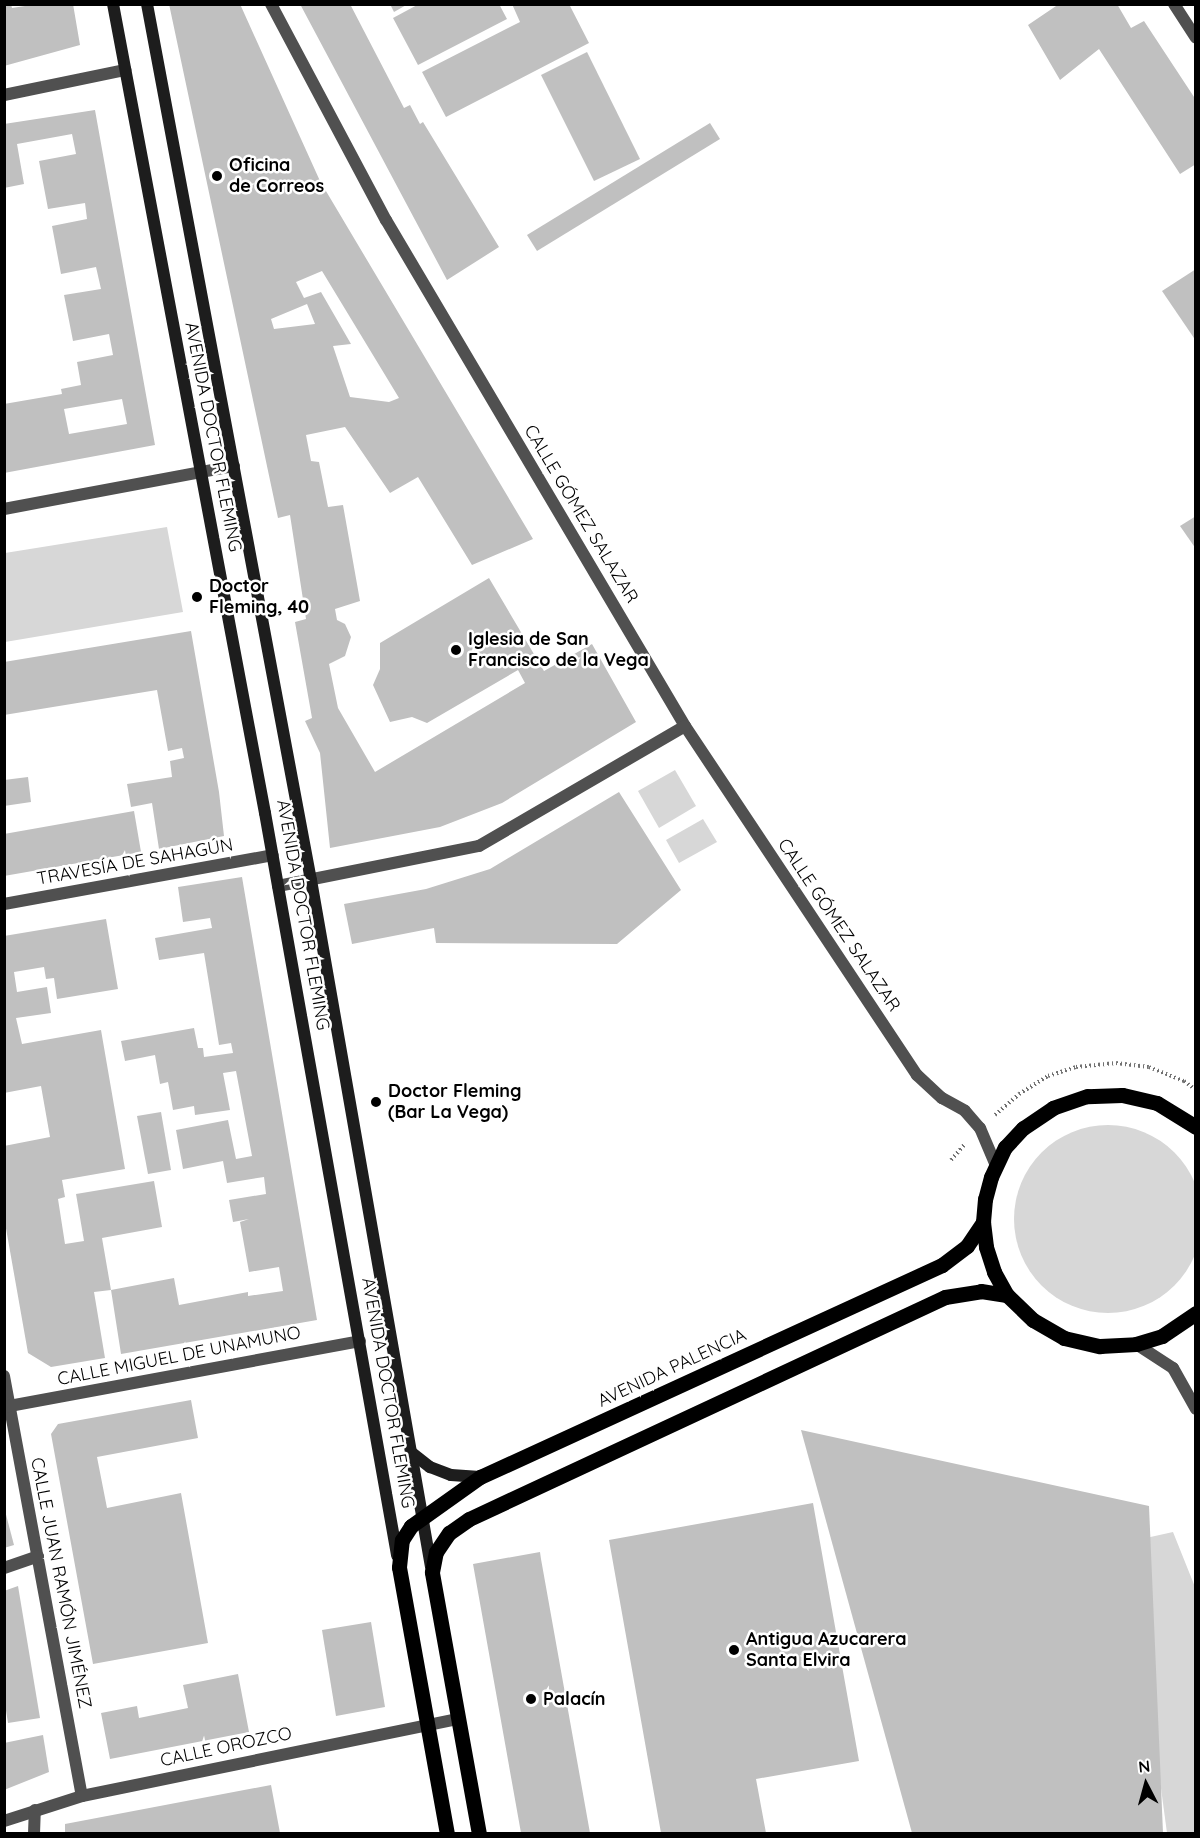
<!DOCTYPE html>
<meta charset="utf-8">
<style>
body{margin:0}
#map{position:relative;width:1200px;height:1838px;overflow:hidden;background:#fff;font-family:Quicksand,sans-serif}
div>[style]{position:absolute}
.green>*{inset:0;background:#d7d7d7}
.round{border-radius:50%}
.building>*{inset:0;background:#c0c0c0}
.path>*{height:4px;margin-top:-2px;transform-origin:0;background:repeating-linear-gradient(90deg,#727272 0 1.5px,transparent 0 4.5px)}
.minor>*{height:12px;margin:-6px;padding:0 6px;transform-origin:6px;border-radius:6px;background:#505050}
.secondary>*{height:12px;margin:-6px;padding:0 6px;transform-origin:6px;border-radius:6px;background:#1d1d1d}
.primary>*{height:15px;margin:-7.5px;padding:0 7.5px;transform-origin:7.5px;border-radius:7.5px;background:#000}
.dots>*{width:16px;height:16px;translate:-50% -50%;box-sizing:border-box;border:3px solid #fff;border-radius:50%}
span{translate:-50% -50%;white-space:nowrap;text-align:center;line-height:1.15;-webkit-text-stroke:5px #fff;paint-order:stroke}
.poi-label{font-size:18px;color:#000;font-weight:700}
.left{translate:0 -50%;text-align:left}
.street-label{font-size:18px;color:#000}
.frame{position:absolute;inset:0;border:6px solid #000;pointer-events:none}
.north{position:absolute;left:1116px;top:1754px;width:60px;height:60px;-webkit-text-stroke:4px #fff;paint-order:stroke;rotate:354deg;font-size:16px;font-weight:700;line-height:24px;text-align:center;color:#000}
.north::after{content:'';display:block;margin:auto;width:21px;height:27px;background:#000;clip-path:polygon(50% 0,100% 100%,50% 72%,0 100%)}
</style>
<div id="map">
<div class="green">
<div style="clip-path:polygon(167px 527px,183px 612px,5px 642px,5px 553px)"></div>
<div style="clip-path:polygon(675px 770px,696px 806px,659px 828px,638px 791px)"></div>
<div style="clip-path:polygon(703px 819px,717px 842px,679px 863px,666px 840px)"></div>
<div class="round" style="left:1014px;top:1125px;width:188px;height:188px"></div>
<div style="clip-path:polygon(1173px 1532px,1195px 1587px,1195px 1833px,1167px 1833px,1128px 1542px)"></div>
</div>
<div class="building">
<div style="clip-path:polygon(4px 4px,11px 4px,12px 8px,38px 4px,73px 4px,80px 45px,4px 66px)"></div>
<div style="clip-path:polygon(evenodd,169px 4px,240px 4px,320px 181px,533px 539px,472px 565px,418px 477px,390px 493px,345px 427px,306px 435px,311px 461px,319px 462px,328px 507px,343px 505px,360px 601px,335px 609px,337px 620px,345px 624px,351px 637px,345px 656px,329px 664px,338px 708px,375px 772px,525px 683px,518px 670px,427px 723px,412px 717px,390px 722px,373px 685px,380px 669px,380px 643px,489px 578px,544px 671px,592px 644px,636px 722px,502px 803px,440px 827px,330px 848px,320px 753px,305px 721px,312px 718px,295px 622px,306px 619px,290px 515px,278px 518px,169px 4px,322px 271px,399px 398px,389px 402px,350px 397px,333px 346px,351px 344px,321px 292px,304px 298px,296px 282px,322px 271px,169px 4px,307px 304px,315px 324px,274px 329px,271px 319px,307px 304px)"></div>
<div style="clip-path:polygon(300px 4px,350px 4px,404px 108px,410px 105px,420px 124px,423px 122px,499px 247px,447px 280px)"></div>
<div style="clip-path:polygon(390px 4px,408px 4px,394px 12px)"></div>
<div style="clip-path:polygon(419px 4px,499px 4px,507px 19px,418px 65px,393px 18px)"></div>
<div style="clip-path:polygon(512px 4px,569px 4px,589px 43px,446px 117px,422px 72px,520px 22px)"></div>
<div style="clip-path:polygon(1059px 4px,1117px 4px,1131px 28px,1144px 21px,1196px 100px,1196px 164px,1180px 174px,1099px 49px,1060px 80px,1028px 25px)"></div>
<div style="clip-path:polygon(587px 52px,640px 159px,594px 181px,541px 75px)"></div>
<div style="clip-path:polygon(evenodd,95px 110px,155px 445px,4px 473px,4px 404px,62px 394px,61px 389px,81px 385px,77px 362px,113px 355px,109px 334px,73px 341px,64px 295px,101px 289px,96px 267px,61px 274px,52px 226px,87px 219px,85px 203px,48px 209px,39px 161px,76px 154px,72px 134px,17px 144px,24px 184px,4px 188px,4px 124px,95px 110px,122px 399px,127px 424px,69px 434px,64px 409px,122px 399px)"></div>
<div style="clip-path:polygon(710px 123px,720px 139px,537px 251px,527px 235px)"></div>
<div style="clip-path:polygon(1196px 269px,1196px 341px,1162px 291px)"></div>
<div style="clip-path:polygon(1196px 516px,1196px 549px,1180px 526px)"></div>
<div style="clip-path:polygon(191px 631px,219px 792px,224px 836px,159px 849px,152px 803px,131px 807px,127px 784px,172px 777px,170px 761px,184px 758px,182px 748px,168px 751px,157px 690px,4px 715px,4px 662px)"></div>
<div style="clip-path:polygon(28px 777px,31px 802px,4px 806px,4px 780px)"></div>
<div style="clip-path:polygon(619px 792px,681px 890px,617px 944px,436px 943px,434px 928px,352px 944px,344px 904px,426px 889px,490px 869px)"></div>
<div style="clip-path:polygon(134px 811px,141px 852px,4px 876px,4px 834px)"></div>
<div style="clip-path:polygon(242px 877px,317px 1320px,121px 1354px,111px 1290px,94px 1292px,105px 1358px,51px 1367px,28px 1353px,4px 1217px,4px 1146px,50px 1137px,41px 1086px,4px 1093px,4px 936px,106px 919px,118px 989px,57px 999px,54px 978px,46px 979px,44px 967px,14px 972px,17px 992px,47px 987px,51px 1013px,16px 1018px,22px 1044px,101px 1030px,125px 1169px,62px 1180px,65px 1197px,58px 1199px,65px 1244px,84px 1241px,76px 1194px,154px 1181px,162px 1227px,102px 1238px,111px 1290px,174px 1278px,179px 1305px,248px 1292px,248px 1296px,283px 1291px,279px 1267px,249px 1272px,240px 1222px,249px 1219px,233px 1222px,229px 1200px,266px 1194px,264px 1177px,227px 1183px,223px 1161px,183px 1169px,176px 1130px,228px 1120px,236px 1159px,252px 1156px,236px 1071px,223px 1073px,230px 1110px,195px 1115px,194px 1106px,173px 1110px,168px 1082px,160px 1084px,155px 1055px,125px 1061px,121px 1041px,194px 1028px,198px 1048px,203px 1048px,204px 1057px,233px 1053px,231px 1043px,219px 1045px,204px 953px,159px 960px,155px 938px,212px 928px,210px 918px,183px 922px,178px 887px)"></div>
<div style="clip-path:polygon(161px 1112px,171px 1170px,148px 1174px,137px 1116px)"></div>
<div style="clip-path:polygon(191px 1400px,198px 1438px,97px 1457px,107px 1508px,181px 1493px,208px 1643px,93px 1664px,51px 1434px,58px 1424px)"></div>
<div style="clip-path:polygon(801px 1430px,1149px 1506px,1163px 1833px,912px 1833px)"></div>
<div style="clip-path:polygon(813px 1503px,859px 1761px,756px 1779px,766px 1833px,661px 1833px,609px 1540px)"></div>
<div style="clip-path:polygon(4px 1507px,14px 1545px,4px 1548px)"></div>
<div style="clip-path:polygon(540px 1552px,541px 1559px,590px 1833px,521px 1833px,473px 1564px)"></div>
<div style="clip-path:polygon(18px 1586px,40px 1718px,8px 1723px,4px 1698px,4px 1591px)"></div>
<div style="clip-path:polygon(371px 1622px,385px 1707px,336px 1716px,322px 1630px)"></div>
<div style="clip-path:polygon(238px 1674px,249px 1732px,110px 1759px,101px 1713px,137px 1706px,139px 1718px,188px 1708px,183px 1685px)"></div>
<div style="clip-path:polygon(43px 1735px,49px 1772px,4px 1790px,4px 1743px)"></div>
<div style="clip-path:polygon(271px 1785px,280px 1833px,65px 1833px,65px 1824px)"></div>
</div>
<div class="path">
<div style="left:995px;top:1115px;width:32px;rotate:-41deg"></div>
<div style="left:1019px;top:1094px;width:34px;rotate:-32deg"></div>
<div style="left:1048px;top:1076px;width:29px;rotate:-18deg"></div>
<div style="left:1076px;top:1067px;width:40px;rotate:-5.7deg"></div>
<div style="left:1116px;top:1063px;width:33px;rotate:7deg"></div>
<div style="left:1149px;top:1067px;width:38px;rotate:22deg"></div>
<div style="left:1184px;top:1081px;width:15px;rotate:37deg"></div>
<div style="left:951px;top:1160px;width:20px;rotate:-49deg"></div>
</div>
<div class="minor">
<div style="left:271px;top:4px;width:245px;rotate:62deg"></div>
<div style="left:386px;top:220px;width:588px;rotate:59.42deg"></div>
<div style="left:685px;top:726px;width:419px;rotate:56.4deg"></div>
<div style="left:917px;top:1075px;width:34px;rotate:43deg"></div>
<div style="left:942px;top:1098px;width:26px;rotate:29deg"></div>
<div style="left:965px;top:1111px;width:23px;rotate:49deg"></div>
<div style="left:980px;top:1128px;width:39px;rotate:67deg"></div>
<div style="left:1174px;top:4px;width:40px;rotate:57.1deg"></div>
<div style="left:4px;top:95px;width:124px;rotate:-11.7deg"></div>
<div style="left:4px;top:509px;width:234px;rotate:-10.6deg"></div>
<div style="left:278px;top:886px;width:205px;rotate:-11.3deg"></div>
<div style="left:479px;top:846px;width:238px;rotate:-30.2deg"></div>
<div style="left:4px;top:904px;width:273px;rotate:-10.3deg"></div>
<div style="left:1136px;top:1344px;width:44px;rotate:33deg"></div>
<div style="left:1173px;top:1368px;width:47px;rotate:60.7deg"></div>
<div style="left:4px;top:1376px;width:427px;rotate:79.5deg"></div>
<div style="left:4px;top:1407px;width:362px;rotate:-10.5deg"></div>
<div style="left:4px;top:1568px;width:36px;rotate:-19deg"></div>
<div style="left:4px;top:1821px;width:82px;rotate:-17.8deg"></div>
<div style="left:82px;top:1796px;width:384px;rotate:-11.6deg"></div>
<div style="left:34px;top:1834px;width:24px;rotate:-88deg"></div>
</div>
<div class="secondary">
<div style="left:113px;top:4px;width:823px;rotate:79.36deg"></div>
<div style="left:265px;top:813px;width:754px;rotate:79.91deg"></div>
<div style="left:147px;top:4px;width:891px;rotate:79.4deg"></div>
<div style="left:311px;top:880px;width:697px;rotate:80.09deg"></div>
<div style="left:412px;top:1453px;width:23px;rotate:38deg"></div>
<div style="left:430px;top:1467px;width:22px;rotate:21deg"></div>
<div style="left:451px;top:1475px;width:29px;rotate:4deg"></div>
</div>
<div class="primary">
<div style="left:1196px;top:1127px;width:46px;rotate:-148.4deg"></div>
<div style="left:1157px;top:1103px;width:36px;rotate:-167deg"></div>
<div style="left:1122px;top:1095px;width:35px;rotate:178deg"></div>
<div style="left:1087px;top:1096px;width:36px;rotate:161deg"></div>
<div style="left:1053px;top:1108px;width:36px;rotate:146deg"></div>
<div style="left:1023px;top:1128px;width:26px;rotate:133deg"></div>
<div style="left:1005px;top:1147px;width:33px;rotate:115deg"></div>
<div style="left:991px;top:1177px;width:23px;rotate:105deg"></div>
<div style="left:985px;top:1199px;width:23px;rotate:95deg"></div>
<div style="left:983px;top:1222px;width:25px;rotate:83deg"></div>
<div style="left:986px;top:1247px;width:26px;rotate:72deg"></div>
<div style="left:994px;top:1272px;width:26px;rotate:61deg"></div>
<div style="left:1007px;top:1295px;width:36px;rotate:44deg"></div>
<div style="left:1033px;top:1320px;width:36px;rotate:30deg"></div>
<div style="left:1064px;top:1338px;width:37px;rotate:13deg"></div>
<div style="left:1100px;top:1346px;width:36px;rotate:-3deg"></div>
<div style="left:1136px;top:1344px;width:27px;rotate:-17deg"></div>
<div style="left:1162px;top:1336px;width:41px;rotate:-34.1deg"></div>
<div style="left:447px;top:1834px;width:271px;rotate:-100.2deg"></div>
<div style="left:399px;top:1567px;width:27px;rotate:-84deg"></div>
<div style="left:402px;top:1540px;width:17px;rotate:-57deg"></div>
<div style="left:411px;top:1526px;width:85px;rotate:-35.4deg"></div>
<div style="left:480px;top:1477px;width:508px;rotate:-24.65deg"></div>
<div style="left:942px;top:1265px;width:31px;rotate:-37deg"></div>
<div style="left:967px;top:1246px;width:29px;rotate:-56deg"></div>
<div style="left:479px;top:1834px;width:266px;rotate:-100.2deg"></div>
<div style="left:432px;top:1572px;width:20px;rotate:-79deg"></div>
<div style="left:436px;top:1552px;width:23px;rotate:-56deg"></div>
<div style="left:449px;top:1533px;width:24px;rotate:-35deg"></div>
<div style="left:469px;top:1519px;width:525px;rotate:-25deg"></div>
<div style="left:945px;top:1297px;width:36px;rotate:-9deg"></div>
<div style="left:981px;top:1291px;width:26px;rotate:9deg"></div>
</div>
<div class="dots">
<div style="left:217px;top:176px;background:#000"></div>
<div style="left:197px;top:597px;background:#000"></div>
<div style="left:456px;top:650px;background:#000"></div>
<div style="left:376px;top:1102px;background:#000"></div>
<div style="left:734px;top:1650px;background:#000"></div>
<div style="left:531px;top:1699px;background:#000"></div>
</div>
<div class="poi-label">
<span class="left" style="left:229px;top:176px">Oficina<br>de Correos</span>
<span class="left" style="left:209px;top:597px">Doctor<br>Fleming, 40</span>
<span class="left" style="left:468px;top:650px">Iglesia de San<br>Francisco de la Vega</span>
<span class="left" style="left:388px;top:1102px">Doctor Fleming<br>(Bar La Vega)</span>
<span class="left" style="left:746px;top:1650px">Antigua Azucarera<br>Santa Elvira</span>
<span class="left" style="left:543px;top:1699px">Palacín</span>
</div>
<div class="street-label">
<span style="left:213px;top:437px;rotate:79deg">AVENIDA DOCTOR FLEMING</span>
<span style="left:581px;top:514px;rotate:59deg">CALLE GÓMEZ SALAZAR</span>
<span style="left:135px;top:862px;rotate:-10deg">TRAVESÍA DE SAHAGÚN</span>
<span style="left:303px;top:915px;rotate:80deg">AVENIDA DOCTOR FLEMING</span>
<span style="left:839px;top:925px;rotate:56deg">CALLE GÓMEZ SALAZAR</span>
<span style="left:179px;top:1356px;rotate:-11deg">CALLE MIGUEL DE UNAMUNO</span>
<span style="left:672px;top:1368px;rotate:-25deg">AVENIDA PALENCIA</span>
<span style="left:388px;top:1393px;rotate:80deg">AVENIDA DOCTOR FLEMING</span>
<span style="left:61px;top:1583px;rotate:79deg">CALLE JUAN RAMÓN JIMÉNEZ</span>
<span style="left:226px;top:1747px;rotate:-12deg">CALLE OROZCO</span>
</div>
<div class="frame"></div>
<div class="north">N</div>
</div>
